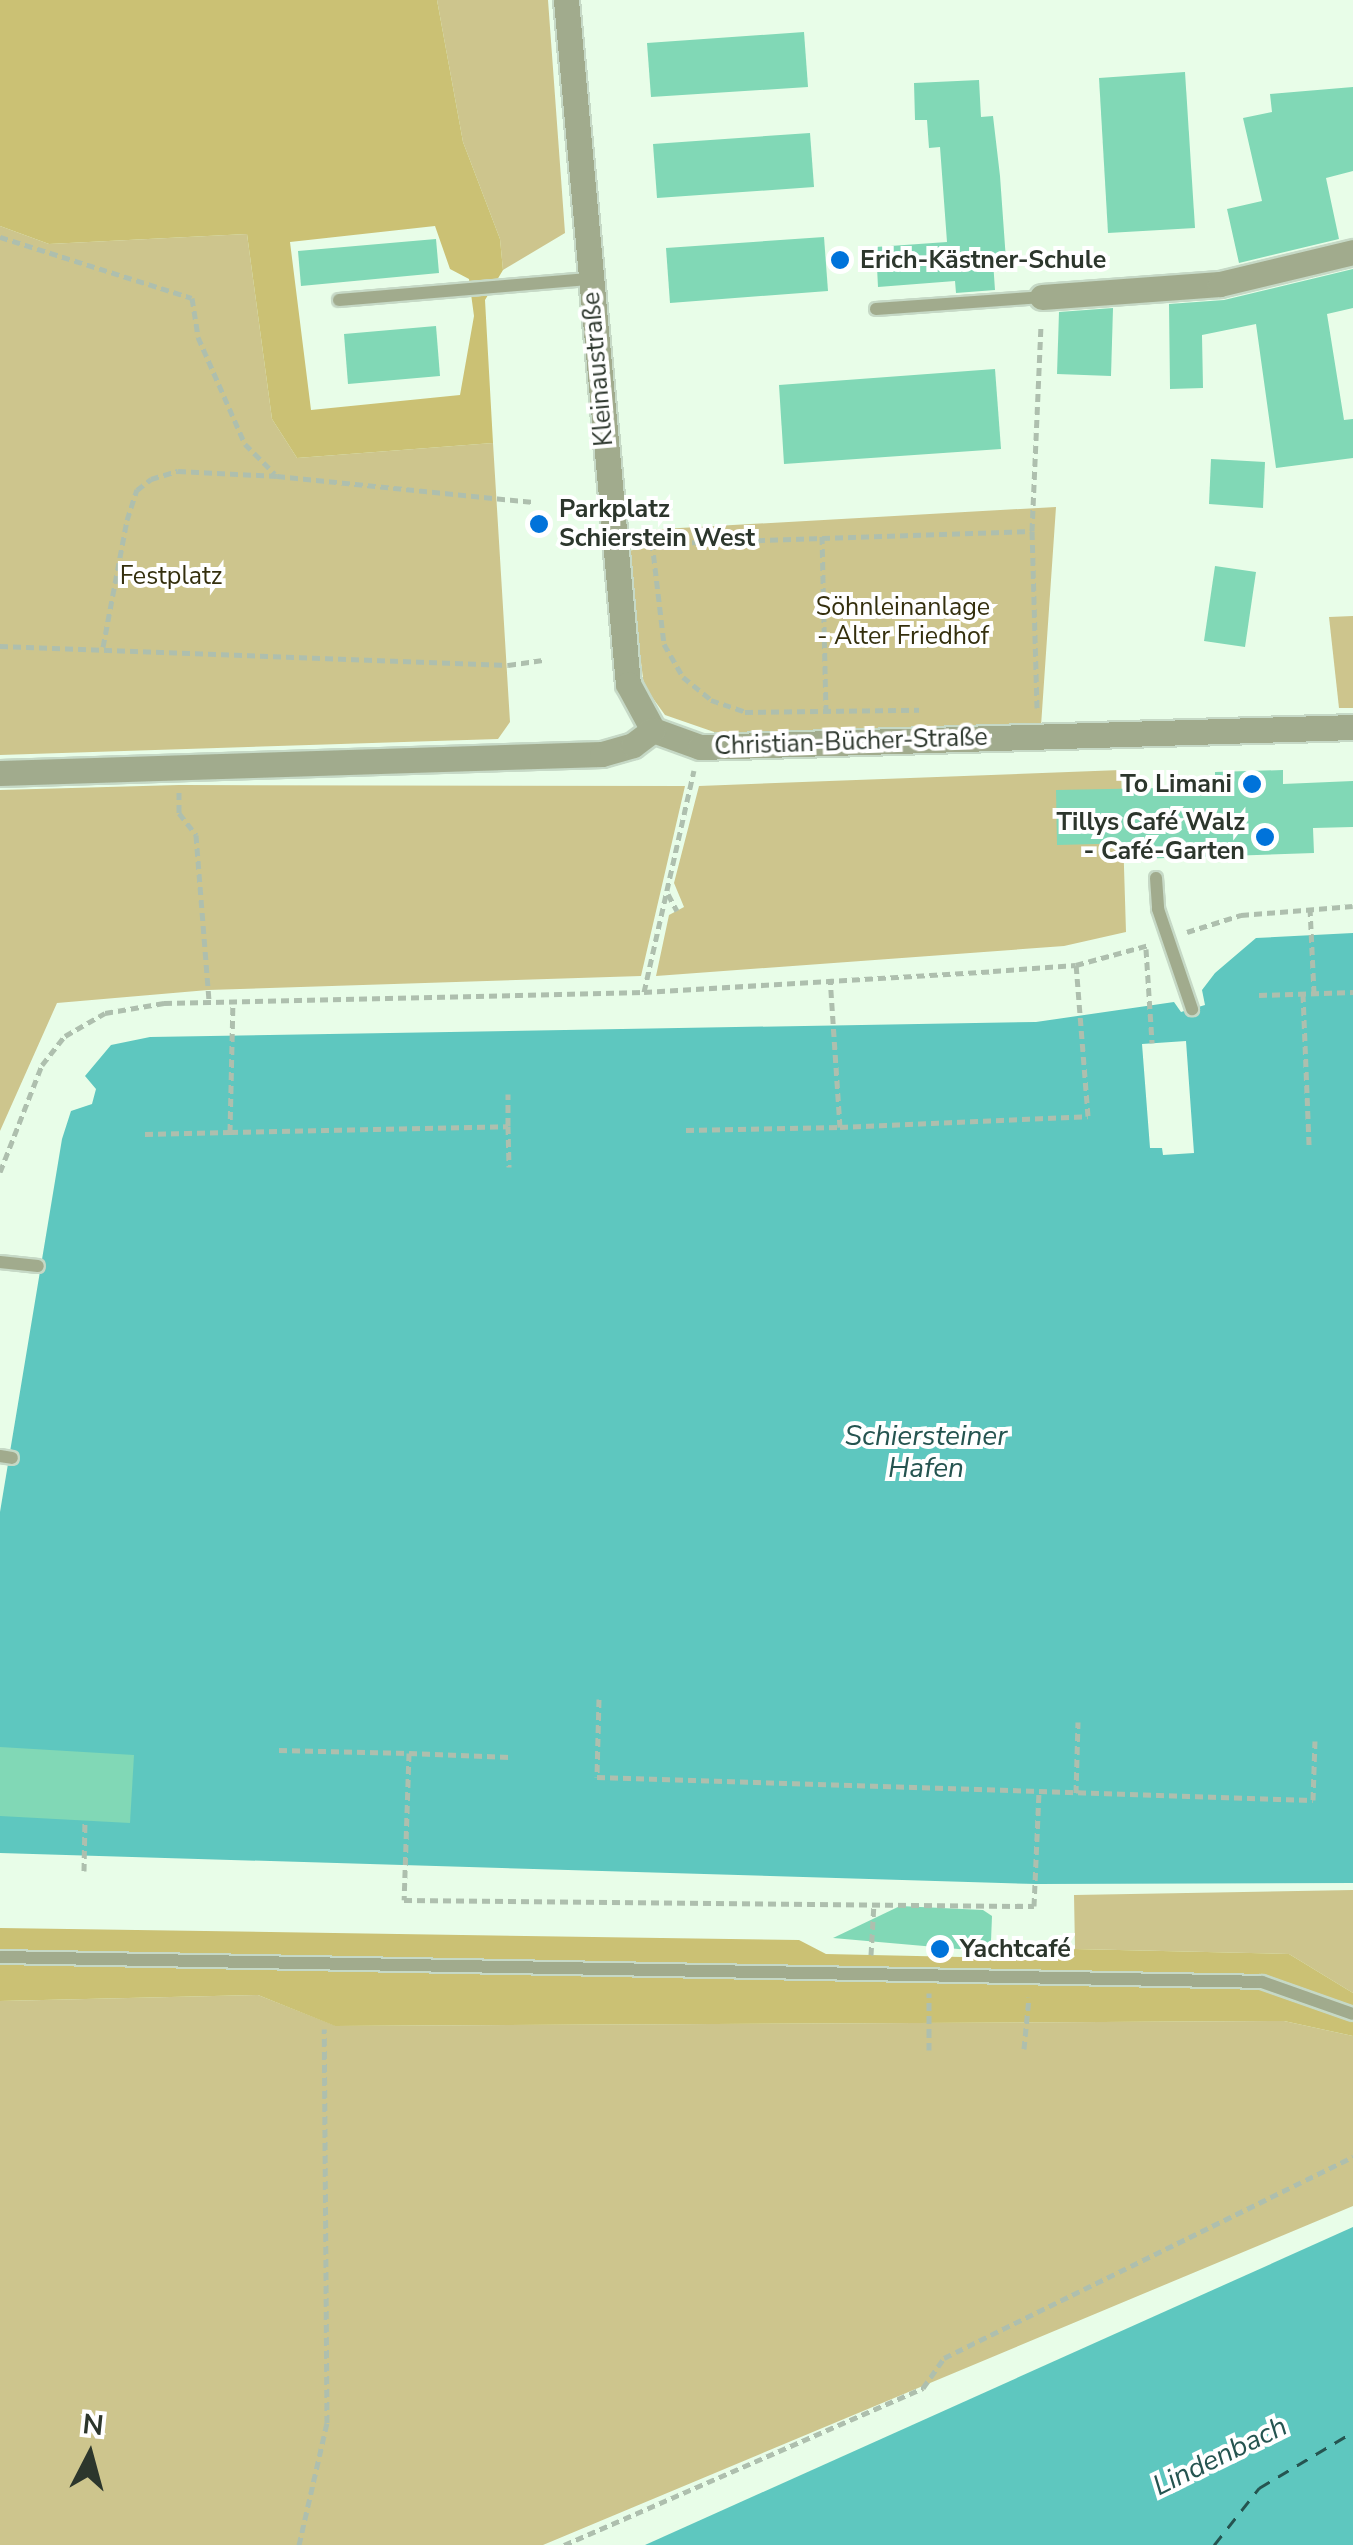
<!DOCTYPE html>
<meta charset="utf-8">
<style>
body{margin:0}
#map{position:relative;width:1353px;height:2545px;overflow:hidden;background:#e8fde8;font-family:"Nunito Sans",sans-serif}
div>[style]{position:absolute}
.green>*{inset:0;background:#cdc58d}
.forest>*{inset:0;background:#cbc174}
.water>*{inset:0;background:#5ec7bf}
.pier>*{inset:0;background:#e8fde8}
.ferry>*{height:2.5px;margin-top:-1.25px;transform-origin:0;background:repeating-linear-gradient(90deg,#255450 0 12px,transparent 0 22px)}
.building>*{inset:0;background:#81d8b6}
.path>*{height:5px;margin-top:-2.5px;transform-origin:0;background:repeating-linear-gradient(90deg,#aebfae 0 8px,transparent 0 13px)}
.roads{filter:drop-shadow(2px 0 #c6d9c6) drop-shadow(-2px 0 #c6d9c6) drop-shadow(0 2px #c6d9c6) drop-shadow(0 -2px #c6d9c6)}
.lane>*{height:12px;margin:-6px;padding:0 6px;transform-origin:6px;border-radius:6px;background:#a1ab8d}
.street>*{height:25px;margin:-12.5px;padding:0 12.5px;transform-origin:12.5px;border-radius:12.5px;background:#a1ab8d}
.dots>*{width:28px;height:28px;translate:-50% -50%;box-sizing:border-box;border:5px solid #fff;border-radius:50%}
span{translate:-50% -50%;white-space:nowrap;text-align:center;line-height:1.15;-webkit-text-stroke:8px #fff;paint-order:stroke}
.poi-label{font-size:25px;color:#2c362c;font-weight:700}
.left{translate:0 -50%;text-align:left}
.right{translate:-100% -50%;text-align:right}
.street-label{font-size:25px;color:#2c362c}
.park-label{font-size:25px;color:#342f0d}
.water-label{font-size:28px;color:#255450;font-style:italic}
.north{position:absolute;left:40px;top:2405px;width:100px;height:100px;-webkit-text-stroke:8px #fff;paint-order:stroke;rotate:6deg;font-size:28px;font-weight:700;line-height:40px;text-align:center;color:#2c362c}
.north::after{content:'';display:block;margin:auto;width:35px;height:45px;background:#2c362c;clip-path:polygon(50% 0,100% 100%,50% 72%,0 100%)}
</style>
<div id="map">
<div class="green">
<div style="clip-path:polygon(437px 0,548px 0,565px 233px,503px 270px,500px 239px,463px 142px)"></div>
<div style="clip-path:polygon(0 226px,49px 244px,247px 234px,272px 419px,297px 458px,493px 443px,510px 722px,498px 739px,0 755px)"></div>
<div style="clip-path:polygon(1056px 507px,1041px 726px,717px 733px,665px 715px,644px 686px,627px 551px,646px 548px,644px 530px)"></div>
<div style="clip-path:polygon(1353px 616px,1353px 708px,1339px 708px,1329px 617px)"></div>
<div style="clip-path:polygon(1121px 770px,1126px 932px,1064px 946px,656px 976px,669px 915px,684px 907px,674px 883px,699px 786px)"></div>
<div style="clip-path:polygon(179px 785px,183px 785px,685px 786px,641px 976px,208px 990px,57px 1003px,0 1131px,0 790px)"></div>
<div style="clip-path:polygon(1353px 1890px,1353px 1993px,1289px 1954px,1075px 1949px,1074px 1895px)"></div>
<div style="clip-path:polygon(258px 1995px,336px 2026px,1284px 2021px,1353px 2036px,1353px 2206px,543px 2545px,0 2545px,0 2001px)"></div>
</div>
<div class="forest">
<div style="clip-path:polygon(evenodd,0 0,437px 0,463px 142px,500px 239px,503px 270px,485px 300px,493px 443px,297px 458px,272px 419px,247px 234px,49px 244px,0 226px,0 0,435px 226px,450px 269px,469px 279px,474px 316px,460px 395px,311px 410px,290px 242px,435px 226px)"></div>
<div style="clip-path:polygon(0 1928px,799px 1940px,826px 1954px,1050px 1959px,1075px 1949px,1289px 1954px,1353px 1993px,1353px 2036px,1284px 2021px,335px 2026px,258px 1995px,0 2001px)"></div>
</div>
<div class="water">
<div style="clip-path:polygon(1353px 933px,1353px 1883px,1036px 1884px,0 1853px,0 1512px,62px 1139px,71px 1111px,92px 1104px,96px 1089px,85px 1076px,111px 1045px,150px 1037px,1036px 1022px,1174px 1002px,1181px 1012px,1205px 1005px,1202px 990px,1215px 973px,1256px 938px)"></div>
<div style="clip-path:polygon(1353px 2227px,1353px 2545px,645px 2545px)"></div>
</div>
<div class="pier">
<div style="clip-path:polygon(1186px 1041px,1194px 1153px,1163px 1155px,1162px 1148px,1150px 1148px,1142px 1044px)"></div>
</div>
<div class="ferry">
<div style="left:1214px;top:2545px;width:73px;rotate:-51.7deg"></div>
<div style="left:1259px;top:2488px;width:109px;rotate:-30.8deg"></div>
</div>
<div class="building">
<div style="clip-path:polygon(804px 32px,808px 87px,651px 97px,647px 43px)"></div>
<div style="clip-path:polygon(1185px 72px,1195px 228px,1108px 233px,1099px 78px)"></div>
<div style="clip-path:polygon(979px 80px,981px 117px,993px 116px,1000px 176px,1006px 260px,993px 261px,995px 290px,956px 293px,955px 281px,878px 287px,876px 247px,947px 242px,940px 147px,929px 148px,927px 120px,915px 120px,914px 83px)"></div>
<div style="clip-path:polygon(1353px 87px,1353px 171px,1326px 178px,1339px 239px,1239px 263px,1227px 209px,1262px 201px,1243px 118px,1272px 112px,1270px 94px)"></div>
<div style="clip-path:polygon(810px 133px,814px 187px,657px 198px,653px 144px)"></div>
<div style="clip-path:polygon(824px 237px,828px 291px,670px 303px,666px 248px)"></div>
<div style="clip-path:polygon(436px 239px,439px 273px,301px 286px,298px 251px)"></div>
<div style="clip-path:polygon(1353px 269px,1353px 308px,1327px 314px,1344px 420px,1353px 419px,1353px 458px,1276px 468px,1256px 324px,1202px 335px,1203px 388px,1170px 389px,1169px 304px,1224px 300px)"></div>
<div style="clip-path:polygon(1113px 308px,1111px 376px,1057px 374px,1059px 312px)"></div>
<div style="clip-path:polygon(436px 326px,440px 376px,348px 384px,344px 334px)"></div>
<div style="clip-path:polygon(995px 369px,1001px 449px,784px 464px,779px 385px)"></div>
<div style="clip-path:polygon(1211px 459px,1265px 462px,1263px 508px,1209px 504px)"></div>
<div style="clip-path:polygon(1215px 566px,1256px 572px,1245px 647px,1204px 641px)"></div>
<div style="clip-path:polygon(1283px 770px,1283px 784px,1353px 781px,1353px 827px,1313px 828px,1314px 853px,1136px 859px,1135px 843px,1057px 845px,1056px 790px,1215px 787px,1215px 772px)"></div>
<div style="clip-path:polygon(0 1747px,134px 1755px,130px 1823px,0 1816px)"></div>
<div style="clip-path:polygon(900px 1906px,983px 1910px,992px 1916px,991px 1941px,981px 1951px,833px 1938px)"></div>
</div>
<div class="path">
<div style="left:0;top:237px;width:201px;rotate:17.6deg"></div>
<div style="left:192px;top:298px;width:39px;rotate:81deg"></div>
<div style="left:198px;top:337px;width:117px;rotate:66.3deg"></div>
<div style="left:245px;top:444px;width:42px;rotate:45deg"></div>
<div style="left:822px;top:536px;width:175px;rotate:88.7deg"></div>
<div style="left:652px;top:542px;width:103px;rotate:83.3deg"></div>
<div style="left:664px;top:644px;width:38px;rotate:60deg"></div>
<div style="left:683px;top:677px;width:36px;rotate:39deg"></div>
<div style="left:711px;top:700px;width:36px;rotate:19deg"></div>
<div style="left:745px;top:712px;width:174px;rotate:-0.7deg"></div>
<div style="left:640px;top:544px;width:392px;rotate:-1.9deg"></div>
<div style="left:0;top:646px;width:508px;rotate:2.14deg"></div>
<div style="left:508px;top:665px;width:37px;rotate:-8deg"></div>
<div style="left:103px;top:647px;width:129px;rotate:-79.3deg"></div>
<div style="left:127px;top:520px;width:32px;rotate:-72deg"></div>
<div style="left:137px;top:490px;width:18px;rotate:-38deg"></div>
<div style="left:151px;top:479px;width:28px;rotate:-17deg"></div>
<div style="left:178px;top:471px;width:99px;rotate:2.9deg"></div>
<div style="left:277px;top:476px;width:258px;rotate:5.8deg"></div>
<div style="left:1037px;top:708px;width:177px;rotate:-91.6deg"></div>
<div style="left:1032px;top:531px;width:206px;rotate:-87.5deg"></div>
<div style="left:179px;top:792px;width:21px;rotate:90deg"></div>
<div style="left:179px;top:813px;width:28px;rotate:52deg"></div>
<div style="left:196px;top:835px;width:168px;rotate:85.5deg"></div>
<div style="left:668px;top:894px;width:19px;rotate:62deg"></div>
<div style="left:1310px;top:908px;width:86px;rotate:87.3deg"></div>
<div style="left:1187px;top:932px;width:57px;rotate:-17.5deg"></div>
<div style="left:1241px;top:915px;width:112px;rotate:-4.6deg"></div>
<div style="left:1146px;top:949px;width:94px;rotate:86.3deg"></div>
<div style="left:644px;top:992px;width:227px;rotate:-77.3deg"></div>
<div style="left:1303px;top:994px;width:151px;rotate:87.7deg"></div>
<div style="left:1259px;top:995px;width:94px;rotate:-1.8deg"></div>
<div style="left:508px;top:1126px;width:41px;rotate:88.6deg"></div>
<div style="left:840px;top:1127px;width:248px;rotate:-2.5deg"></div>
<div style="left:1088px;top:1116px;width:151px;rotate:-94.5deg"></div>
<div style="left:686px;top:1130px;width:154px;rotate:-1.1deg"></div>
<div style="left:840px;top:1127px;width:149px;rotate:-93.8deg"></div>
<div style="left:230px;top:1132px;width:278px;rotate:-1.2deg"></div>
<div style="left:508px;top:1126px;width:32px;rotate:-90deg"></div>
<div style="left:145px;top:1134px;width:85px;rotate:-1.3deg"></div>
<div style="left:230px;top:1132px;width:130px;rotate:-88.7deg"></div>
<div style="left:0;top:1172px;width:115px;rotate:-68.6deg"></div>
<div style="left:42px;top:1065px;width:37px;rotate:-52deg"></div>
<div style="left:65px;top:1036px;width:46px;rotate:-29.9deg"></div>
<div style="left:105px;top:1013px;width:60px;rotate:-9.6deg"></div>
<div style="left:164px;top:1003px;width:480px;rotate:-1.3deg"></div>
<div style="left:644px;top:992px;width:350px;rotate:-3.4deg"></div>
<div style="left:993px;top:971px;width:83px;rotate:-4.1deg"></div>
<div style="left:1076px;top:965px;width:76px;rotate:-15.3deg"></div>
<div style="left:599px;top:1699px;width:78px;rotate:91.5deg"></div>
<div style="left:597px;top:1777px;width:442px;rotate:1.8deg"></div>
<div style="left:279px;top:1750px;width:130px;rotate:1.3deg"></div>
<div style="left:409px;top:1753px;width:147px;rotate:91.9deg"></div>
<div style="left:404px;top:1900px;width:630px;rotate:0.55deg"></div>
<div style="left:1034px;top:1906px;width:115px;rotate:-87.5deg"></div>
<div style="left:1039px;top:1791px;width:274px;rotate:1.9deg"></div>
<div style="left:1313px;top:1800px;width:59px;rotate:-88.1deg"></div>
<div style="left:409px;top:1753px;width:103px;rotate:2.2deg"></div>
<div style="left:1076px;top:1793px;width:71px;rotate:-88.4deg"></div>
<div style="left:84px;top:1871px;width:50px;rotate:-88.9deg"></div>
<div style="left:871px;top:1955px;width:52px;rotate:-86.7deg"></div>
<div style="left:1024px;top:2049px;width:52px;rotate:-84.5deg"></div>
<div style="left:929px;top:2050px;width:57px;rotate:-90deg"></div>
<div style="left:299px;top:2545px;width:125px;rotate:-77.1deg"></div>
<div style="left:327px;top:2423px;width:394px;rotate:-90.4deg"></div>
<div style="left:564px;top:2545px;width:392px;rotate:-23.6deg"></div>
<div style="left:923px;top:2388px;width:37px;rotate:-55deg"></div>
<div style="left:944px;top:2358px;width:456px;rotate:-26.2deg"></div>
</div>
<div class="roads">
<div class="lane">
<div style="left:339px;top:300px;width:253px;rotate:-4.8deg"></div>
<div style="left:876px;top:309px;width:166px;rotate:-4.1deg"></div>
<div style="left:1156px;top:878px;width:31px;rotate:86deg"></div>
<div style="left:1158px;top:909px;width:106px;rotate:71.2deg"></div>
<div style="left:0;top:1262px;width:38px;rotate:6deg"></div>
<div style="left:0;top:1456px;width:12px;rotate:9deg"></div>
<div style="left:0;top:1957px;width:1262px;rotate:1.13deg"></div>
<div style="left:1262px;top:1982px;width:96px;rotate:19.4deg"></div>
</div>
<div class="street">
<div style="left:566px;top:0;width:687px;rotate:84.82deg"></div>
<div style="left:628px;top:684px;width:52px;rotate:61.5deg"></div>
<div style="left:653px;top:730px;width:50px;rotate:19.9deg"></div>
<div style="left:700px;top:747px;width:653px;rotate:-1.75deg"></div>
<div style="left:1042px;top:297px;width:178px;rotate:-4.2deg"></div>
<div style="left:1220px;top:284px;width:137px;rotate:-13.5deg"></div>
<div style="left:0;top:773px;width:602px;rotate:-1.81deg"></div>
<div style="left:602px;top:754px;width:32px;rotate:-16deg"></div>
<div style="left:633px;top:745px;width:25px;rotate:-37deg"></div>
</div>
</div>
<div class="dots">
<div style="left:840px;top:260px;background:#0073da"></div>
<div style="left:539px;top:524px;background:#0073da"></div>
<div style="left:1252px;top:784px;background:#0073da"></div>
<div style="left:1265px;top:837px;background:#0073da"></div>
<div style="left:940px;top:1949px;background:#0073da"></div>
</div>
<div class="poi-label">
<span class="left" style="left:860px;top:260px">Erich-Kästner-Schule</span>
<span class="left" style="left:559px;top:524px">Parkplatz<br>Schierstein West</span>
<span class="right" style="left:1232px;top:784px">To Limani</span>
<span class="right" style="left:1245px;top:837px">Tillys Café Walz<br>- Café-Garten</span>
<span class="left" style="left:960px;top:1949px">Yachtcafé</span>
</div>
<div class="street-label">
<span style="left:598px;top:369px;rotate:-95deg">Kleinaustraße</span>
<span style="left:851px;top:742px;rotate:-2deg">Christian-Bücher-Straße</span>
</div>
<div class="park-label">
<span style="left:171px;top:576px">Festplatz</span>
<span style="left:903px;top:622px">Söhnleinanlage<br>- Alter Friedhof</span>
</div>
<div class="water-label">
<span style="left:926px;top:1452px">Schiersteiner<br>Hafen</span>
<span style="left:1220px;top:2456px;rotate:-26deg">Lindenbach</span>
</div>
<div class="north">N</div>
</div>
